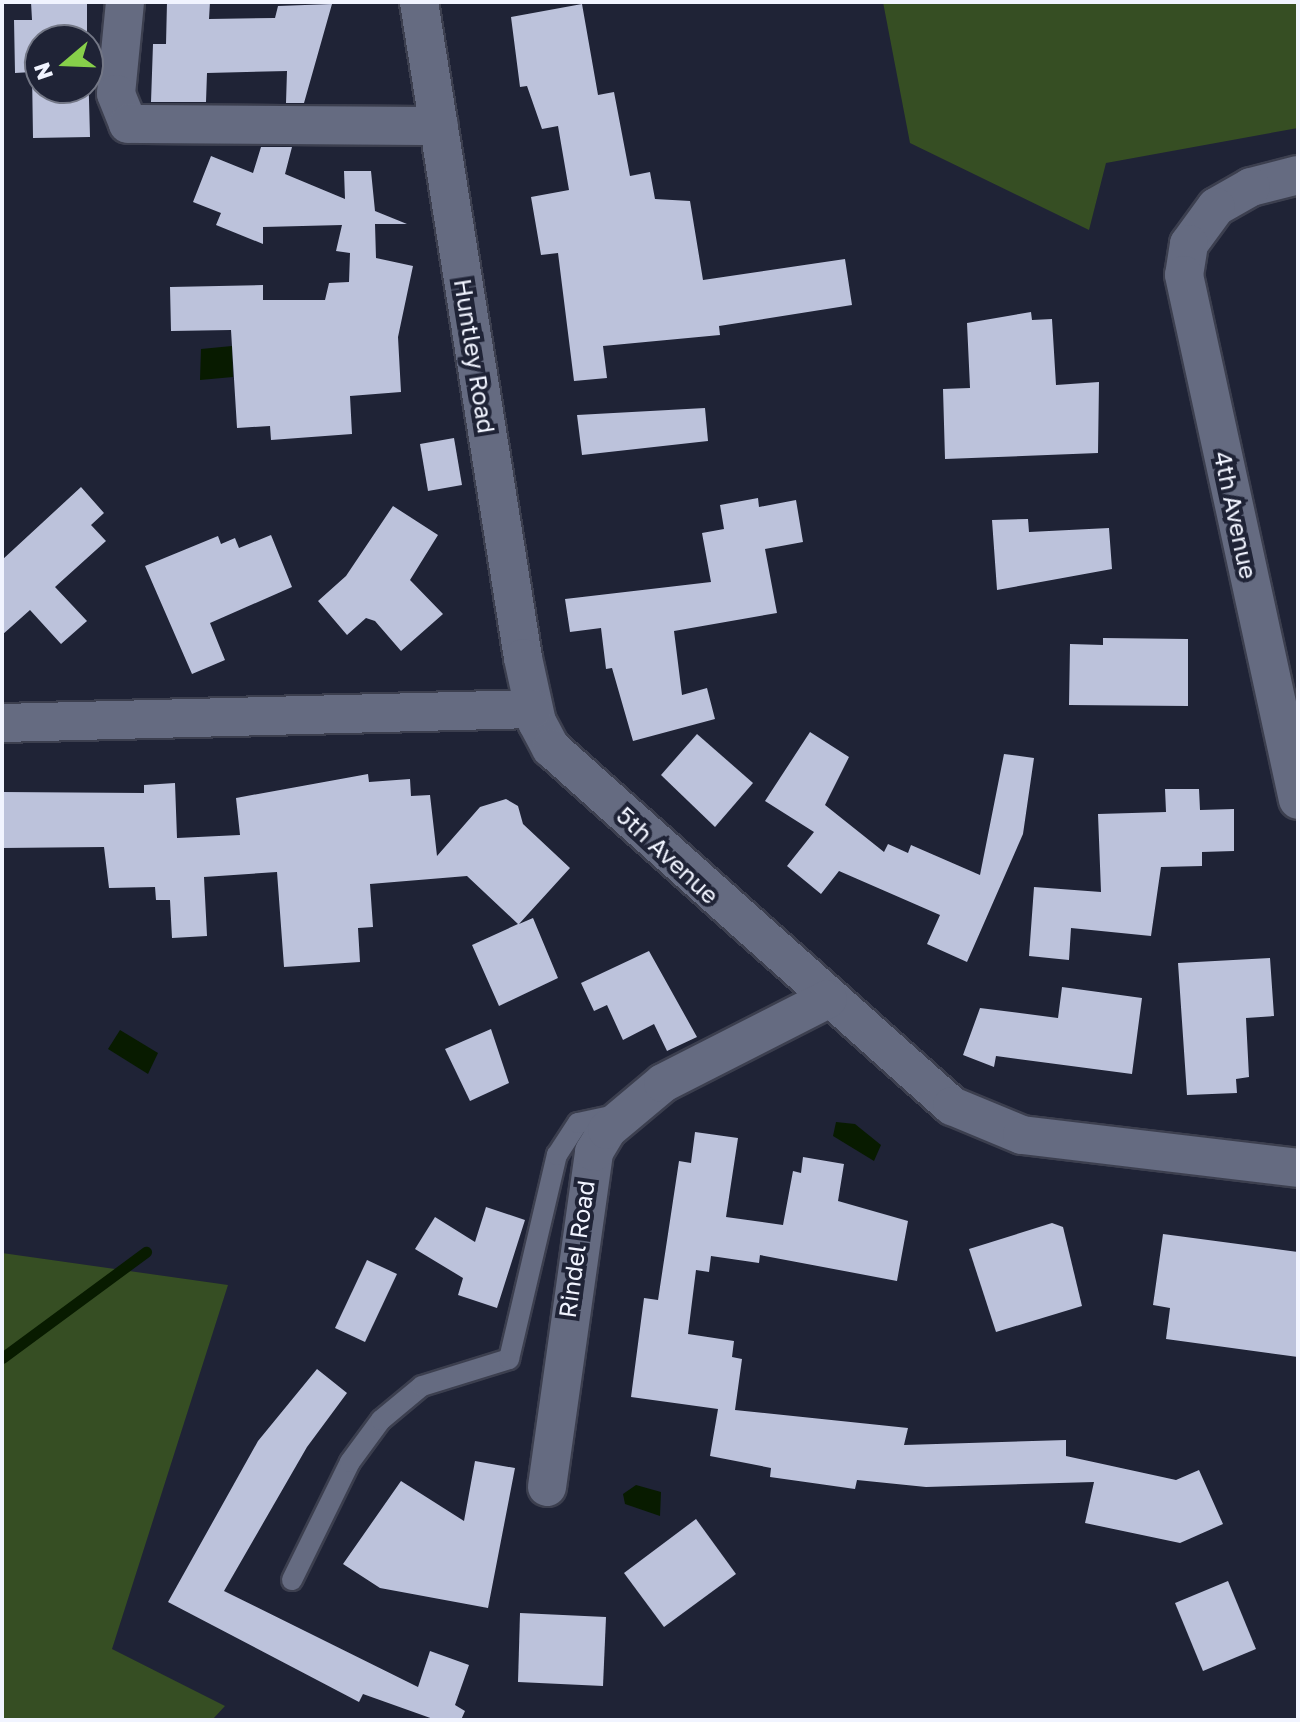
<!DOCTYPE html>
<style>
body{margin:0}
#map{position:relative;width:1300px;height:1722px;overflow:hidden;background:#1f2336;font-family:"Golos Text",sans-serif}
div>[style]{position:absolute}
.green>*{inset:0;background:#364e23}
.water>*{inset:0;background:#081b00}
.stream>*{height:11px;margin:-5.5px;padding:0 5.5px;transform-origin:5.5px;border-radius:5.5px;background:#081b00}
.building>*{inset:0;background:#bcc2db}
.roads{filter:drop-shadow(2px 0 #3c3f4f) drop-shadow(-2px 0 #3c3f4f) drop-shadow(0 2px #3c3f4f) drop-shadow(0 -2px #3c3f4f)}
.service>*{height:20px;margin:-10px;padding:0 10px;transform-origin:10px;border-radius:10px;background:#656b81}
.minor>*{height:38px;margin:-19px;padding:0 19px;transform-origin:19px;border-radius:19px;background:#656b81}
span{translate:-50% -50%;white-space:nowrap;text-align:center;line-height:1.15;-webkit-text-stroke:8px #1f2336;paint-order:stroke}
.street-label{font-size:24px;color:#f1f4ff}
.frame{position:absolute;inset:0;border:4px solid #f1f4ff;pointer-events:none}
.north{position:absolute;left:24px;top:24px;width:80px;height:80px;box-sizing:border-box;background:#1f2336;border:2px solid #737786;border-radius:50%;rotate:251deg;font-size:22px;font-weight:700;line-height:32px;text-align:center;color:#f1f4ff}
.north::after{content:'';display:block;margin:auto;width:28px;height:36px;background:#87cf4a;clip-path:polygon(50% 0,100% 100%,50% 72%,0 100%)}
</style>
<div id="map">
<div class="green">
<div style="clip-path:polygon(883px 2px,1298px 2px,1298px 128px,1106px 163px,1089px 230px,910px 143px)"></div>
<div style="clip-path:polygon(2px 1253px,228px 1285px,112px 1649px,225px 1706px,212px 1720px,2px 1720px)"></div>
</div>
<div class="water">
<div style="clip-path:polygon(232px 346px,233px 377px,200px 380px,201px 349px)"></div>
<div style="clip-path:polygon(120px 1030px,158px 1053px,148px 1074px,108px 1049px)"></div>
<div style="clip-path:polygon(836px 1122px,855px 1124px,881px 1145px,874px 1161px,833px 1136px)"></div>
<div style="clip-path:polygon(636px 1485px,661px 1492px,660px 1516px,625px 1504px,623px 1494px)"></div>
</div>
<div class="stream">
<div style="left:2px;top:1358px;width:179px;rotate:-36.4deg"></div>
</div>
<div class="building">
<div style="clip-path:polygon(31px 2px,87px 2px,87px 40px,40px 40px,40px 88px,88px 88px,88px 63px,90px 137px,33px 138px,32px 72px,15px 73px,14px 20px,32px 20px)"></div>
<div style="clip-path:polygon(167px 2px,210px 2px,209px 19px,275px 18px,278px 6px,332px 4px,304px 103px,286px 103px,287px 71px,207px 73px,206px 102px,151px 102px,153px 44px,166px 44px)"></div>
<div style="clip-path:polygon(582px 4px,598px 95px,614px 92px,630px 176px,650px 172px,655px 199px,690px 201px,703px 280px,845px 259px,852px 305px,719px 326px,720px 335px,603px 346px,607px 378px,574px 381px,558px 253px,541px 255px,531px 197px,569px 190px,558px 126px,542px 129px,527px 86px,520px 87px,511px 17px)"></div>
<div style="clip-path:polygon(261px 147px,292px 147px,285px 174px,345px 199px,344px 171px,371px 171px,375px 211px,407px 224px,375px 224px,376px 258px,413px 266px,398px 337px,401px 392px,350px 396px,352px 434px,271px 440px,270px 426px,237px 428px,231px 330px,171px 331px,170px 287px,263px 285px,263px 300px,325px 300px,329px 283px,349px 282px,350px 253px,336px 251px,342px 225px,263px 227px,263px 244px,216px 225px,221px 213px,193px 202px,211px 156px,253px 173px)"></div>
<div style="clip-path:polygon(1031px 312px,1032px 320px,1052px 319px,1056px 385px,1099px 382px,1098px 453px,945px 459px,943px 389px,970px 388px,967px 323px)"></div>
<div style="clip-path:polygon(705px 408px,708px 441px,582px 455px,577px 415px)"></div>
<div style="clip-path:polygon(454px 438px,462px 485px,428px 491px,420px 444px)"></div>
<div style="clip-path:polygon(81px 487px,104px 513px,91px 525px,106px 541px,55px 587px,87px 621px,61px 644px,30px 610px,2px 635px,2px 560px)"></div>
<div style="clip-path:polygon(758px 498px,759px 507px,796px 500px,803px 542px,765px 549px,777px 613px,674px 631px,682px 695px,707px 688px,715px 719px,633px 741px,612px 668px,606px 669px,601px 628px,570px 632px,565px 599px,711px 582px,702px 533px,724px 529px,720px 505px)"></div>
<div style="clip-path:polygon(393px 506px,438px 535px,410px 580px,443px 614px,401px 651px,375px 621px,366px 618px,347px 635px,318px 601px,346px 576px)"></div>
<div style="clip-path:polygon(1028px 519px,1029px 532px,1109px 528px,1112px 569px,997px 590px,992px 520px)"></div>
<div style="clip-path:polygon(271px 535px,292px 587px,210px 623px,225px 660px,192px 674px,145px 566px,218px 536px,221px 544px,235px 538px,239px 548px)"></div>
<div style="clip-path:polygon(1103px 638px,1188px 639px,1188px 706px,1069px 705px,1070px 644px,1103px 645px)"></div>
<div style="clip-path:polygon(810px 732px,849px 757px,825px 805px,884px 852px,888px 844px,908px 853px,911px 845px,980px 875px,1004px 754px,1034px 758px,1023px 834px,967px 962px,927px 944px,940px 915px,839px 871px,821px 894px,787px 866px,814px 832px,765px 801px)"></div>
<div style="clip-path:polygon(697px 734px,753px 783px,715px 827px,661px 775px)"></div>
<div style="clip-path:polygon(368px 774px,369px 782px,410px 779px,411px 796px,430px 795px,437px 856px,480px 807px,506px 799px,518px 806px,523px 824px,570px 868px,519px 924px,533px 918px,558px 978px,499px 1006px,472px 945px,518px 924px,467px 876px,370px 884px,373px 927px,358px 928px,360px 962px,284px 967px,277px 872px,204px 877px,207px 936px,172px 938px,170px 900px,156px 900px,155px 887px,109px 888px,104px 847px,2px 848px,2px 792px,144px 793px,144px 785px,175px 783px,177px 838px,240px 835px,236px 798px)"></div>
<div style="clip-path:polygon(1165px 789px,1199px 789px,1200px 810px,1234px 809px,1234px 851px,1202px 852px,1202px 866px,1161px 867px,1151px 936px,1071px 928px,1069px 960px,1029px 956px,1034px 887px,1101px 892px,1098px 814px,1166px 812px)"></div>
<div style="clip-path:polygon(649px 951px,697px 1037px,667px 1051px,654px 1024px,623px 1040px,607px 1005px,594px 1011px,581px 983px)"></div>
<div style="clip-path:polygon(1270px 958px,1274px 1016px,1246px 1018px,1249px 1077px,1236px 1079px,1237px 1093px,1187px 1095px,1178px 963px)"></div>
<div style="clip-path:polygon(1062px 987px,1142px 998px,1132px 1074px,996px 1056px,994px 1067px,963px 1055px,980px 1008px,1058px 1018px)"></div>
<div style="clip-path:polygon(491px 1029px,509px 1083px,470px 1101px,445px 1049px)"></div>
<div style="clip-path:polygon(695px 1132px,738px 1138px,726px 1217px,783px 1225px,793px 1171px,801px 1173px,803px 1157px,844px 1164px,838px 1201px,908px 1221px,897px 1281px,760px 1255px,759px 1263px,711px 1256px,709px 1272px,696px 1270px,688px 1334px,734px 1341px,732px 1357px,742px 1359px,735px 1410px,908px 1428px,904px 1445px,1066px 1440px,1066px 1456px,1176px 1480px,1199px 1470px,1223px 1524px,1180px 1543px,1085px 1523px,1094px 1482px,926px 1487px,857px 1480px,855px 1489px,770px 1477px,771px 1468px,710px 1456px,718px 1409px,631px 1397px,644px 1298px,658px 1300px,679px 1161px,691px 1163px)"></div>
<div style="clip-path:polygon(486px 1207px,525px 1220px,497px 1308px,458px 1295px,463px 1278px,415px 1249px,435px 1217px,475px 1242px)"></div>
<div style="clip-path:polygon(1052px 1223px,1063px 1227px,1082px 1306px,996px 1332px,969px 1249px)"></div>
<div style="clip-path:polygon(1163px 1234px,1298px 1252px,1298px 1357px,1166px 1339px,1170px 1308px,1153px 1305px)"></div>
<div style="clip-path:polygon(367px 1260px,397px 1274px,365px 1342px,335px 1328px)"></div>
<div style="clip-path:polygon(317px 1369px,347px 1393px,307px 1447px,224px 1591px,418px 1687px,430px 1651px,469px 1665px,455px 1705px,465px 1711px,461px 1720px,436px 1720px,363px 1694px,359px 1702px,168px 1602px,258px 1441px)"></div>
<div style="clip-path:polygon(475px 1461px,515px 1468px,488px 1608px,380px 1588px,343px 1564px,401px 1481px,464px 1521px)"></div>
<div style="clip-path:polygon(696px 1519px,736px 1574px,664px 1627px,624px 1573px)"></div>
<div style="clip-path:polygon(1228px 1581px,1256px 1649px,1203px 1671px,1175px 1603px)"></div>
<div style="clip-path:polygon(520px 1613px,606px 1617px,603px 1686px,518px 1682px)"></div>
</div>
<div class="roads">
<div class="service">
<div style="left:292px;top:1580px;width:131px;rotate:-63.8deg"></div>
<div style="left:350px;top:1462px;width:52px;rotate:-53.6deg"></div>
<div style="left:381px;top:1420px;width:53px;rotate:-39.7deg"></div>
<div style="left:422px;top:1386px;width:91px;rotate:-17.2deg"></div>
<div style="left:509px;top:1359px;width:210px;rotate:-76.8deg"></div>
<div style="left:557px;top:1155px;width:38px;rotate:-57deg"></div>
<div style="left:578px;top:1123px;width:43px;rotate:-12.1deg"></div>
</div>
<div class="minor">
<div style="left:125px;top:2px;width:92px;rotate:95.6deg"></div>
<div style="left:116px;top:94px;width:32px;rotate:68deg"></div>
<div style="left:128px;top:124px;width:311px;rotate:0.4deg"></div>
<div style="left:419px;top:2px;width:664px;rotate:80.99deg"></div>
<div style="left:523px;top:658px;width:66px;rotate:77.7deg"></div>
<div style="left:537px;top:722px;width:30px;rotate:62deg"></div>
<div style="left:551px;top:748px;width:538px;rotate:41.76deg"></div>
<div style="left:952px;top:1106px;width:76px;rotate:22.5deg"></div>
<div style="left:1022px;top:1135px;width:278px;rotate:6.8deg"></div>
<div style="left:1298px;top:175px;width:49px;rotate:165.7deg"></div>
<div style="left:1251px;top:187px;width:40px;rotate:150.3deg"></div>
<div style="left:1216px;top:207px;width:46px;rotate:126.1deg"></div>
<div style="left:1189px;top:244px;width:31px;rotate:99deg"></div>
<div style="left:1184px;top:275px;width:537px;rotate:77.75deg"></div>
<div style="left:2px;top:723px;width:531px;rotate:-1.51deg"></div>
<div style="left:547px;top:1487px;width:338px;rotate:-82deg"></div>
<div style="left:594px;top:1152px;width:26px;rotate:-59deg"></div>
<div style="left:607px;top:1130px;width:73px;rotate:-40deg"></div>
<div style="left:663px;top:1083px;width:185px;rotate:-27deg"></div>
</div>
</div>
<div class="street-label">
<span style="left:475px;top:356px;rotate:81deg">Huntley Road</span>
<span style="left:1236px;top:515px;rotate:78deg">4th Avenue</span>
<span style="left:668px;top:855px;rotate:43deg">5th Avenue</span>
<span style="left:576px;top:1249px;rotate:-82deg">Rindel Road</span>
</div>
<div class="frame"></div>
<div class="north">N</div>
</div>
